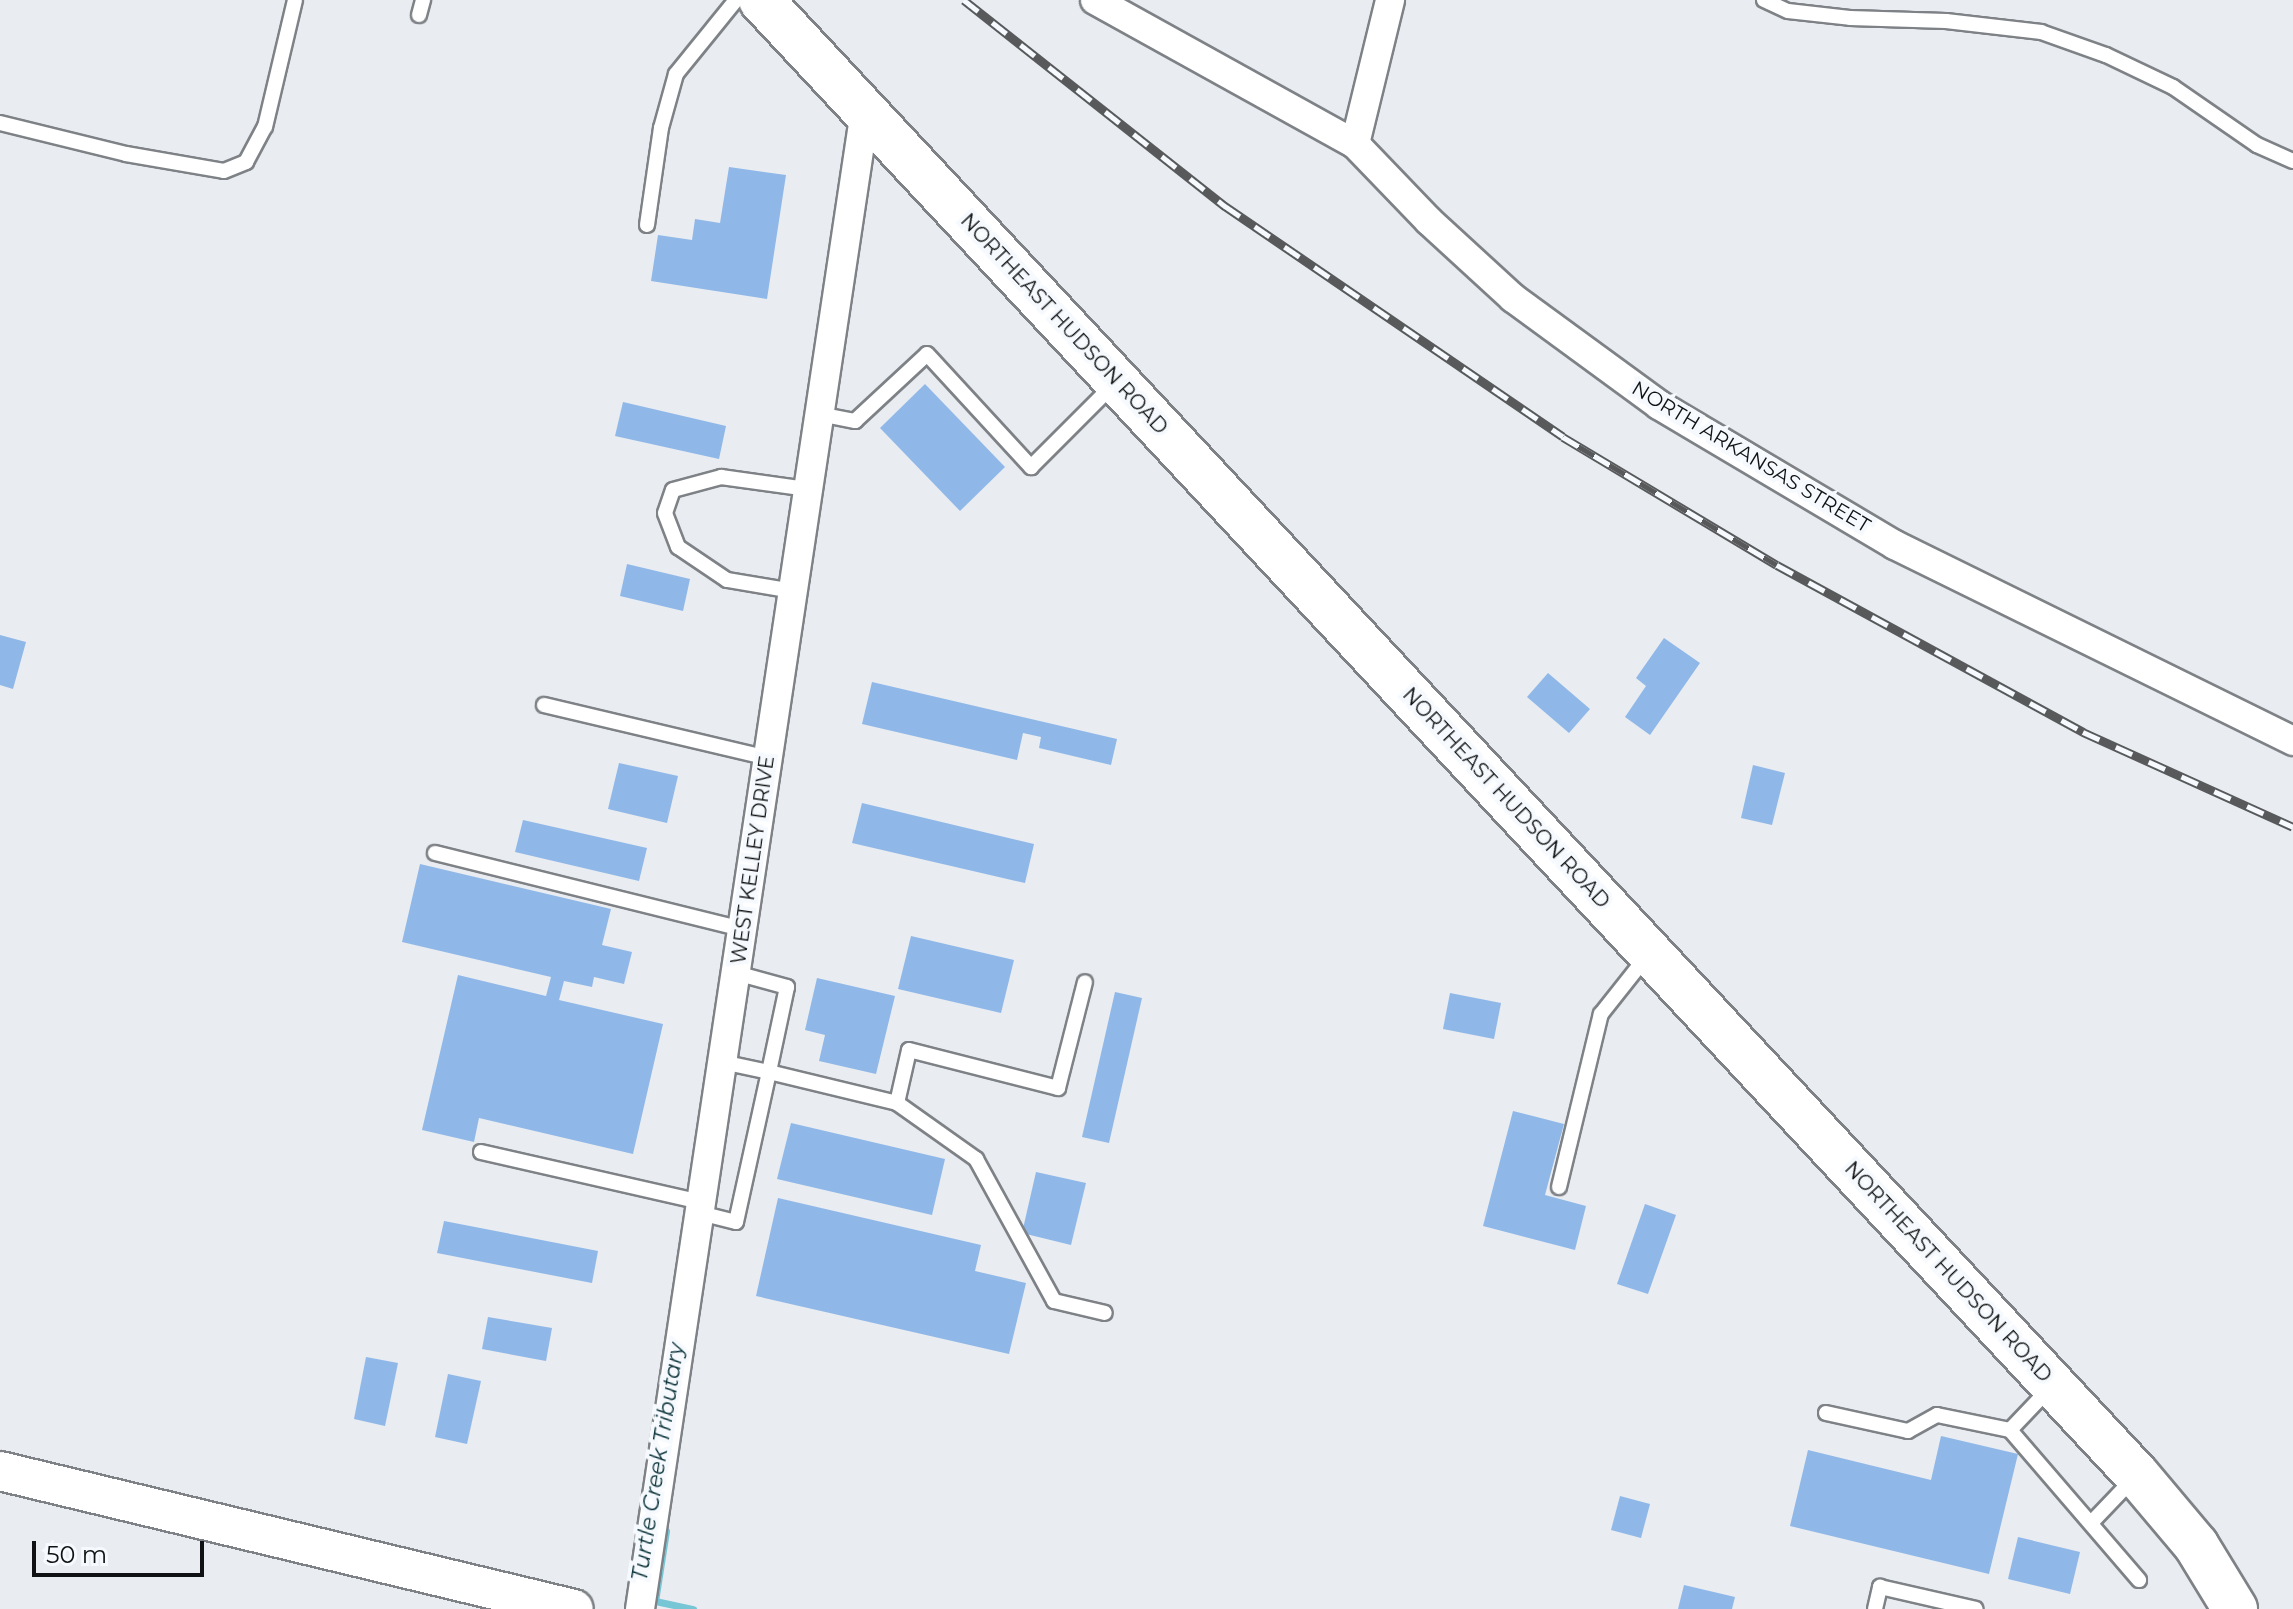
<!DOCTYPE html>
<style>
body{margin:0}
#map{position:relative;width:2293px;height:1609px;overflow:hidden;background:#e9ecf1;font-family:Montserrat,sans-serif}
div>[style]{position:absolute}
.stream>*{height:7px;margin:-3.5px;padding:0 3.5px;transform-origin:3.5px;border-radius:3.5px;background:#76c6d6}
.building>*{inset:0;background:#8fb8e8}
.roads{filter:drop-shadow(2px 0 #7e8286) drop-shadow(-2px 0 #7e8286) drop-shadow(0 2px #7e8286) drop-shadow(0 -2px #7e8286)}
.service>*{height:14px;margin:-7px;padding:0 7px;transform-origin:7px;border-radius:7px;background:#fff}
.minor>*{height:28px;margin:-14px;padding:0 14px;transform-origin:14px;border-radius:14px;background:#fff}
.secondary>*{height:38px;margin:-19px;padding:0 19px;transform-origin:19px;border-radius:19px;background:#fff}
.trunk>*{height:44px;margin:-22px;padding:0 22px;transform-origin:22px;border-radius:22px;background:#fff}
.rail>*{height:9px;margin-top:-4.5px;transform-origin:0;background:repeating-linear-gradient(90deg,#f6fafe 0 18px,#57595b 0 36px);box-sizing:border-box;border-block:2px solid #57595b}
span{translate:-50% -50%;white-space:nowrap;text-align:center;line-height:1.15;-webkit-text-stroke:8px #f6fafe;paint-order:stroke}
.street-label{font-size:20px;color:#101112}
.water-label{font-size:22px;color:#0b333a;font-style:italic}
.scale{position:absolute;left:32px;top:1541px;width:172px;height:36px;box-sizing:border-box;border:4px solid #101112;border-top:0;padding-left:10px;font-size:24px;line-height:28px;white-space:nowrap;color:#101112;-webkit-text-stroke:6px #f6fafe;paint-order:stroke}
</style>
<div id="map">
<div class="stream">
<div style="left:666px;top:1531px;width:71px;rotate:98.9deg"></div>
<div style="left:655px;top:1601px;width:39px;rotate:12deg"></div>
</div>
<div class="building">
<div style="clip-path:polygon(729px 167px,786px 175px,767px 299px,651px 281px,658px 235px,692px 240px,695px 219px,720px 223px)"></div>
<div style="clip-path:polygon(925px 384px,1005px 467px,960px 511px,880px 428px)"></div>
<div style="clip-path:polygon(623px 402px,726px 426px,719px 459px,615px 436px)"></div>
<div style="clip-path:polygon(627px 564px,690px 579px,683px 611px,620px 596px)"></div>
<div style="clip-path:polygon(0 635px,26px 642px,13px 689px,0 685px)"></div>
<div style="clip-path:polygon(1664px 638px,1700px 663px,1650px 735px,1625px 717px,1646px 686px,1636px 678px)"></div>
<div style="clip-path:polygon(1548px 673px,1590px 709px,1569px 733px,1527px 697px)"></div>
<div style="clip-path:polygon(872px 682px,1117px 739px,1111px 765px,1039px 748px,1041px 737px,1023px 733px,1017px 760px,862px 724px)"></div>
<div style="clip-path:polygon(619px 763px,678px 776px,667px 823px,608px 809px)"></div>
<div style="clip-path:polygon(1753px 765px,1785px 773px,1772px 825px,1741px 818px)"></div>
<div style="clip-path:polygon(862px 803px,1034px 844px,1025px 883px,852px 843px)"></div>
<div style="clip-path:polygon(523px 820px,647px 848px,639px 881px,515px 852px)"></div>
<div style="clip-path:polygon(420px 864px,611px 909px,602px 945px,632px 952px,624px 984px,594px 977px,592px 987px,564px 981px,559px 1000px,663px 1024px,633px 1154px,479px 1118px,474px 1142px,422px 1130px,458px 975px,546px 996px,551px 977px,402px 942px)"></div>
<div style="clip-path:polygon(911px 936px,1014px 960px,1001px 1013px,898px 989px)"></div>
<div style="clip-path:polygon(817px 978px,895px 996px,876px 1074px,819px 1061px,825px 1035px,805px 1030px)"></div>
<div style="clip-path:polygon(1115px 992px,1142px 998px,1109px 1143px,1082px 1137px)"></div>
<div style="clip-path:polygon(1450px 993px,1501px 1003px,1494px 1039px,1443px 1029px)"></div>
<div style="clip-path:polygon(1513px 1111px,1564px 1124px,1545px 1195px,1586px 1206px,1575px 1250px,1483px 1226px)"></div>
<div style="clip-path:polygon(791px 1123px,945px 1159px,932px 1215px,777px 1179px)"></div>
<div style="clip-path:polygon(1036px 1172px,1086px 1183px,1071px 1245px,1022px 1233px)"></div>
<div style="clip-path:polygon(778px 1198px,981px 1245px,975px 1271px,1026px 1283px,1009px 1354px,756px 1296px)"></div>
<div style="clip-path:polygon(1645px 1204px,1676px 1215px,1648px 1294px,1617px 1284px)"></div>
<div style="clip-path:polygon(444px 1221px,598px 1251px,592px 1283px,437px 1253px)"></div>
<div style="clip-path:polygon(488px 1317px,552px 1328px,546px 1361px,482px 1349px)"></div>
<div style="clip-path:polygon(366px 1357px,398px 1363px,385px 1426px,354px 1419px)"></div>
<div style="clip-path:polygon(448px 1374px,481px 1381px,467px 1444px,435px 1437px)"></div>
<div style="clip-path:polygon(1941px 1436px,2018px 1454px,1989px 1574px,1790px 1526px,1808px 1450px,1931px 1480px)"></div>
<div style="clip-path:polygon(1620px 1496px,1650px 1504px,1641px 1538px,1611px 1530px)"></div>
<div style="clip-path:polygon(2018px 1537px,2080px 1552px,2070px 1594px,2008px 1579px)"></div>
<div style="clip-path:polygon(1684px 1585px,1735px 1597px,1732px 1609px,1678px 1609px)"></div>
</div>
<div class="roads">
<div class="service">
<div style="left:1764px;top:0;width:26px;rotate:25deg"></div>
<div style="left:1788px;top:11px;width:62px;rotate:6.4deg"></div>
<div style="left:1850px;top:18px;width:96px;rotate:1.8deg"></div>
<div style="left:1946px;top:21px;width:96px;rotate:6.6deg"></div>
<div style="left:2041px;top:32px;width:69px;rotate:19.5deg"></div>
<div style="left:2106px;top:55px;width:74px;rotate:25.5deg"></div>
<div style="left:2173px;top:87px;width:102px;rotate:34.6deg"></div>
<div style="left:2257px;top:145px;width:39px;rotate:24deg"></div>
<div style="left:419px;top:15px;width:16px;rotate:-75deg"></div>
<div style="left:0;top:123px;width:130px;rotate:13.8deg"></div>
<div style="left:126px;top:154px;width:99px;rotate:9.8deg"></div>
<div style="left:224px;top:171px;width:24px;rotate:-22deg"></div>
<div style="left:246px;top:162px;width:40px;rotate:-62deg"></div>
<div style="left:265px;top:127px;width:130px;rotate:-76.7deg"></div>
<div style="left:647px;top:225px;width:98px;rotate:-81.8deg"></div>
<div style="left:661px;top:128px;width:56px;rotate:-74.5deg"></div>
<div style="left:676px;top:74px;width:95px;rotate:-51deg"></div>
<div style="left:819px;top:414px;width:37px;rotate:11deg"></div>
<div style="left:855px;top:421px;width:98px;rotate:-42.9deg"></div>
<div style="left:927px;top:354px;width:154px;rotate:47.4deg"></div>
<div style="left:1031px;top:467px;width:117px;rotate:-45deg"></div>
<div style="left:793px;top:591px;width:67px;rotate:-170.5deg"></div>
<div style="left:727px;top:580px;width:59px;rotate:-146deg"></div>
<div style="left:678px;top:547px;width:36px;rotate:-111deg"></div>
<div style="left:665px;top:513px;width:24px;rotate:-71deg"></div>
<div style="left:673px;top:490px;width:50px;rotate:-15.2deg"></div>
<div style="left:721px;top:477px;width:88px;rotate:7.9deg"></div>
<div style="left:544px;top:705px;width:230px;rotate:13.3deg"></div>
<div style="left:435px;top:853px;width:316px;rotate:13.9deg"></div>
<div style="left:736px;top:973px;width:53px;rotate:15.4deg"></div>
<div style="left:787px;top:987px;width:87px;rotate:102deg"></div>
<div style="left:769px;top:1072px;width:132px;rotate:13.6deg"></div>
<div style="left:897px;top:1103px;width:54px;rotate:-77.2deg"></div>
<div style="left:909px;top:1050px;width:154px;rotate:14.3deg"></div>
<div style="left:1058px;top:1088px;width:109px;rotate:-75.7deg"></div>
<div style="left:897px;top:1103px;width:97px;rotate:35.3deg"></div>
<div style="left:976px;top:1159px;width:162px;rotate:61.2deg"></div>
<div style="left:1054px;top:1301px;width:52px;rotate:13.2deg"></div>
<div style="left:481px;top:1152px;width:226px;rotate:12.8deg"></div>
<div style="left:1559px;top:1187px;width:178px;rotate:-76.4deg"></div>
<div style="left:1601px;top:1014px;width:74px;rotate:-51.6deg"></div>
<div style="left:700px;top:1213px;width:37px;rotate:14deg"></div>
<div style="left:736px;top:1222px;width:154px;rotate:-77.6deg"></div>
<div style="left:769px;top:1072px;width:48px;rotate:-168deg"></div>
<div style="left:1826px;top:1413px;width:84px;rotate:12.4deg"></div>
<div style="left:1908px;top:1431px;width:33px;rotate:-29deg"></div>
<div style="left:1937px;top:1415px;width:75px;rotate:11.6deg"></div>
<div style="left:2010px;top:1430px;width:198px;rotate:49.3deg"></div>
<div style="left:2010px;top:1430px;width:59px;rotate:-46.4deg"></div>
<div style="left:2091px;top:1523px;width:64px;rotate:-46.3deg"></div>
<div style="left:1875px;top:1609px;width:23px;rotate:-77deg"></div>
<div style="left:1880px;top:1587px;width:98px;rotate:12.9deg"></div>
</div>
<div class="minor">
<div style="left:1095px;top:0;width:297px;rotate:29deg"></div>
<div style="left:1355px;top:144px;width:107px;rotate:46.1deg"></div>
<div style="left:1429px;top:221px;width:114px;rotate:42.5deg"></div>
<div style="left:1513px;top:298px;width:181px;rotate:36.2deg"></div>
<div style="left:1659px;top:405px;width:274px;rotate:30.7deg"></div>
<div style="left:1895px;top:545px;width:444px;rotate:26.2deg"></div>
<div style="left:1355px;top:144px;width:148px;rotate:-76.3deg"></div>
<div style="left:640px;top:1609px;width:1515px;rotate:-81.46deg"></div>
</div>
<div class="secondary">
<div style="left:0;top:1471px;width:590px;rotate:13.52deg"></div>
</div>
<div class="trunk">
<div style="left:761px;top:0;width:2017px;rotate:46.99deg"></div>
<div style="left:2137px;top:1475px;width:92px;rotate:49.9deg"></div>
<div style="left:2196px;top:1545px;width:75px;rotate:58.6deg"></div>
</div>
</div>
<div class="rail">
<div style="left:964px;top:0;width:333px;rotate:38.3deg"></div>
<div style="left:1225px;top:206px;width:409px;rotate:34.3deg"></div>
<div style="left:1563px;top:437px;width:249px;rotate:30.9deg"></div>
<div style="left:1777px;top:565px;width:349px;rotate:28.6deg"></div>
<div style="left:2083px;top:732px;width:230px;rotate:24.3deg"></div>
</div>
<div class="street-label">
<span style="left:1064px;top:324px;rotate:47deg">NORTHEAST HUDSON ROAD</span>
<span style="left:1751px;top:457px;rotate:31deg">NORTH ARKANSAS STREET</span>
<span style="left:1506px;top:798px;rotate:47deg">NORTHEAST HUDSON ROAD</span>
<span style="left:753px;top:860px;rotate:-82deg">WEST KELLEY DRIVE</span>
<span style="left:1948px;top:1272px;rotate:47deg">NORTHEAST HUDSON ROAD</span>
</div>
<div class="water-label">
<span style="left:658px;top:1462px;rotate:-81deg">Turtle Creek Tributary</span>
</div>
<div class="scale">50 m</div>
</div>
